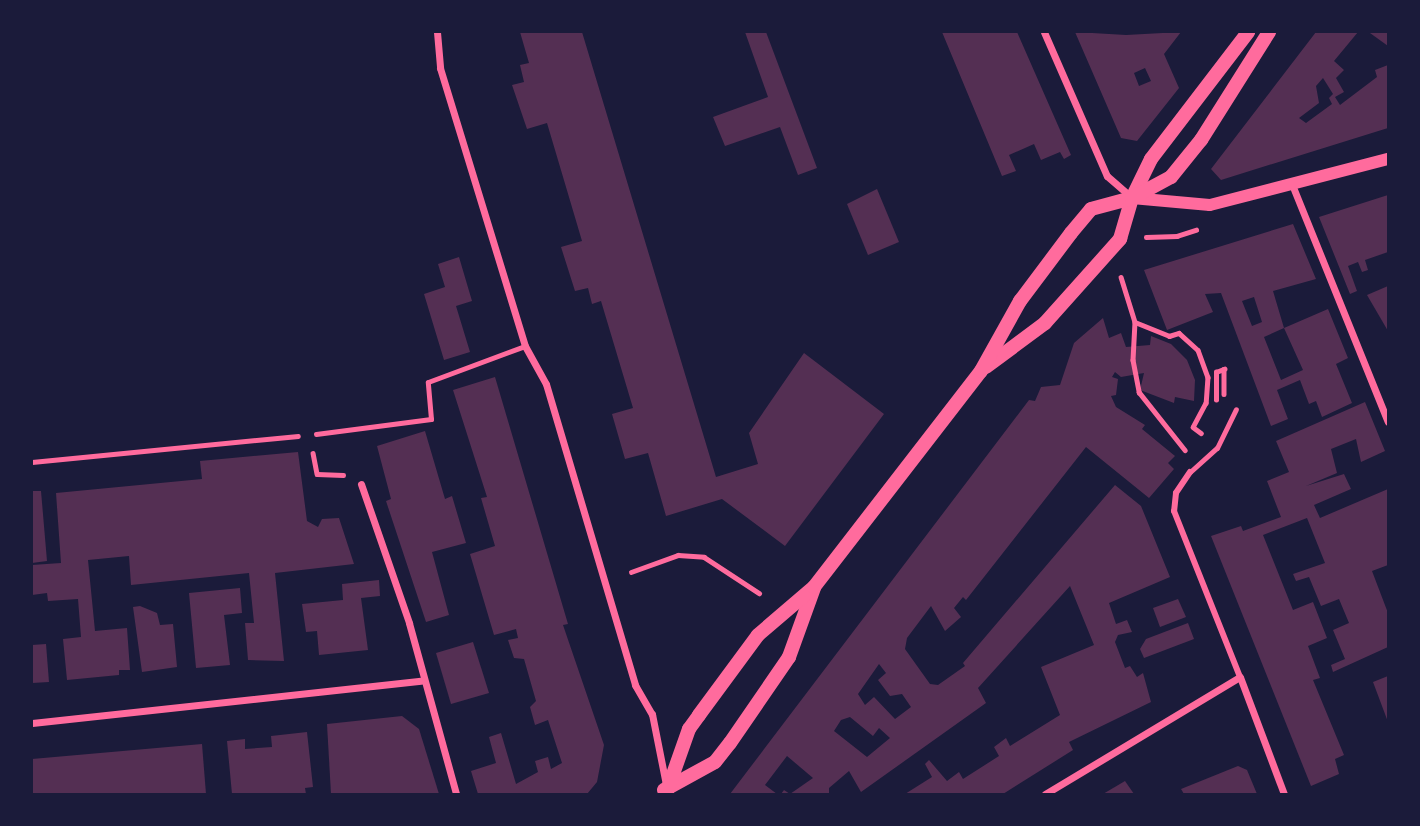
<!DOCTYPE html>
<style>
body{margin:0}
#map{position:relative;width:1420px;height:826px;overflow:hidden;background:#1b1b3a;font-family:"PT Sans Narrow",sans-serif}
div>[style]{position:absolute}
.building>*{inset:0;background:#542f53}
.path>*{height:4.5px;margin:-2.25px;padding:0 2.25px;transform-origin:2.25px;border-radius:2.25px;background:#ff6b9d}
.service>*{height:5px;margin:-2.5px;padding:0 2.5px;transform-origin:2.5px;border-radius:2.5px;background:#ff6b9d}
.pedestrian>*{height:6px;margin:-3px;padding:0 3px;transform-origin:3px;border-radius:3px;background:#ff6b9d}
.minor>*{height:7px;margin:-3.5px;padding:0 3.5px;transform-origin:3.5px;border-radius:3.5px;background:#ff6b9d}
.tertiary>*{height:12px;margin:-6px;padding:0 6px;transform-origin:6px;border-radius:6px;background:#ff6b9d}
.secondary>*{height:14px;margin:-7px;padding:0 7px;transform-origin:7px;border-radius:7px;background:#ff6b9d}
span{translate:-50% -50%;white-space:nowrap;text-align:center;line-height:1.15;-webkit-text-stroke:5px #1b1b3a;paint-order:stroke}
.frame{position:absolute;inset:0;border:33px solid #1b1b3a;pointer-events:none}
</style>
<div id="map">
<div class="building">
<div style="clip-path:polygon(520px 32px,582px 32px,716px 477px,758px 464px,749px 433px,804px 353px,884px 414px,785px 546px,722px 499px,666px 516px,648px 453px,625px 459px,612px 414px,633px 408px,601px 301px,592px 304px,588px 288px,575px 291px,561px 247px,582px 241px,547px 123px,527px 129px,512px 85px,524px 82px,520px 65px,529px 63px)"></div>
<div style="clip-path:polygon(745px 32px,766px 32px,817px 168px,798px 175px,780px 127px,725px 146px,713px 117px,768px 97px)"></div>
<div style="clip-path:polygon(942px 32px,1017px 32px,1071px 155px,1064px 159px,1060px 152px,1041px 160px,1034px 144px,1009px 155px,1016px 171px,1002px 176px)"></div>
<div style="clip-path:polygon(evenodd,1075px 32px,1126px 35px,1181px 32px,1164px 54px,1179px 88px,1137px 141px,1121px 138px,1075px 32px,1145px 68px,1151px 81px,1139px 86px,1134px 73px,1145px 68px)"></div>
<div style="clip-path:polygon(evenodd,1316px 32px,1358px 32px,1334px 61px,1344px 70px,1336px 78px,1344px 92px,1335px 97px,1340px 105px,1377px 77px,1375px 70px,1388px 65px,1388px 128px,1221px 180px,1211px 169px,1316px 32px,1323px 78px,1333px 94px,1329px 98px,1332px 104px,1306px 123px,1299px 118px,1319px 103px,1316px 86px,1323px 78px)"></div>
<div style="clip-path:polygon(1371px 32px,1388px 32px,1388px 46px,1370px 33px)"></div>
<div style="clip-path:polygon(877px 189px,899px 242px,868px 255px,847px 204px)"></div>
<div style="clip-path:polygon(1388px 195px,1388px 252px,1365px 260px,1368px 270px,1362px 272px,1358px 262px,1348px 266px,1357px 291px,1350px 294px,1319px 217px)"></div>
<div style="clip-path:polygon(evenodd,1293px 224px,1316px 279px,1273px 291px,1284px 328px,1328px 309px,1348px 358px,1336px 364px,1352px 403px,1322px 417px,1316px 401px,1309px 404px,1300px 380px,1277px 390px,1288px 419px,1271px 426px,1221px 293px,1205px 294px,1213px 312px,1167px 330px,1144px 270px,1293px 224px,1254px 297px,1262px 322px,1252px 326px,1242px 301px,1254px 297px,1293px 224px,1284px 328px,1303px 370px,1281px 380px,1264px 337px,1284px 328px)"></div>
<div style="clip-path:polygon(459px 257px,472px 301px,456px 306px,470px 352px,444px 360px,424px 294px,445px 287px,438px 264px)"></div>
<div style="clip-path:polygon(1388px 286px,1388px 331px,1367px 295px)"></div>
<div style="clip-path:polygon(evenodd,1103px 318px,1109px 338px,1121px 333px,1126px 347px,1150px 345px,1151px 336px,1171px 344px,1187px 360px,1195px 380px,1194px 401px,1175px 397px,1174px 403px,1140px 390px,1144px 373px,1121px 377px,1115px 372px,1112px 377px,1118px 379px,1116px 395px,1111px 396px,1116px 407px,1145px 425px,1142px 429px,1175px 456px,1168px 463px,1174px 469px,1149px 498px,1086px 447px,966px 600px,963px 597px,954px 608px,961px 617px,945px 631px,931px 606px,907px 638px,905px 649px,930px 684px,938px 685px,965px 666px,963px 663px,1115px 485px,1141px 506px,1170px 577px,1109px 603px,1116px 624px,1127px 620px,1132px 632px,1118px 635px,1115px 642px,1125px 668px,1130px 666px,1137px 677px,1143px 673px,1151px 702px,1069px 742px,1073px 750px,1003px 794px,905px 794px,932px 777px,925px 764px,929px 760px,947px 781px,959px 772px,963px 779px,999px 756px,994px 747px,1006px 738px,1010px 746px,1060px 715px,1041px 667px,1094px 645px,1070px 586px,978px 688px,986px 703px,861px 792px,849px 771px,829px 788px,829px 794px,781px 794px,784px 790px,790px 794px,813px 778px,787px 756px,765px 785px,777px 794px,730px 794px,1029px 400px,1035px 401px,1041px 387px,1060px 385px,1074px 343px,1103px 318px,879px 664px,886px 673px,878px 680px,890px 696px,902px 694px,911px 707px,895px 719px,874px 697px,865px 705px,858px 694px,879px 664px,1103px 318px,850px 717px,873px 736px,879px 728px,890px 738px,867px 757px,834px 731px,841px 720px,850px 717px)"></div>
<div style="clip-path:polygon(495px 377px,568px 624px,563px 625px,604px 745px,597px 782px,587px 794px,478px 794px,471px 771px,496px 763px,489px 737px,501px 733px,516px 784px,538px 772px,535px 761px,548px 757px,551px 769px,562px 763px,548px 720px,535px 725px,530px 707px,536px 701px,524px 659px,514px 658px,508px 640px,518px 638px,516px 629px,494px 635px,470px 554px,495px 546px,481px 498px,487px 497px,453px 390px)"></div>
<div style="clip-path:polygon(1365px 402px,1385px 451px,1361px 462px,1356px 439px,1331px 449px,1337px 473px,1306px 486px,1344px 474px,1351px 489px,1314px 505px,1320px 518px,1388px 489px,1388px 565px,1372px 571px,1388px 613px,1388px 647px,1333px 672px,1331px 665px,1345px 659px,1333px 630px,1349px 623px,1339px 599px,1321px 606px,1309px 577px,1296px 581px,1293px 574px,1325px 563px,1307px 518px,1263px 535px,1293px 610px,1313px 602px,1327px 638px,1308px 646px,1320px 678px,1313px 680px,1344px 755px,1335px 759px,1339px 774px,1311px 786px,1211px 536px,1241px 526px,1243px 531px,1281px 517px,1267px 481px,1289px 472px,1276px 441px)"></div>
<div style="clip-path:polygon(425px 431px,445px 499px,452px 496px,466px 543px,432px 552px,449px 615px,426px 622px,386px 501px,391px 499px,377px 446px)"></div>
<div style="clip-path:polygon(298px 452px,307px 521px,318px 527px,322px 519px,339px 518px,354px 564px,275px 573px,284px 661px,248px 660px,245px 623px,254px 623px,249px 573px,131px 585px,129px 556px,88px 560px,95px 631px,127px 628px,130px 670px,119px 670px,119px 675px,67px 680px,63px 639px,81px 637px,78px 599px,48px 601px,47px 593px,32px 595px,32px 565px,61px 563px,56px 493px,202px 479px,200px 461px)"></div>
<div style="clip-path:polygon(32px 491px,41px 491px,47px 561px,32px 563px)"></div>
<div style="clip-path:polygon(379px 580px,380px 596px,361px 598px,368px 650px,319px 655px,317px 631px,306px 632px,302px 604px,343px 600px,342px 584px)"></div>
<div style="clip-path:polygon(240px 588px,242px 613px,224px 615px,230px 665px,196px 668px,189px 593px)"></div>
<div style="clip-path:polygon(1178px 599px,1186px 617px,1160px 627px,1153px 608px)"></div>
<div style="clip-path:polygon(140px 606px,157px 613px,160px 625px,173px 624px,177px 667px,142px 672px,133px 607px)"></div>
<div style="clip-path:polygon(1188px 623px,1194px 639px,1144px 658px,1140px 649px,1146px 639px)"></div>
<div style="clip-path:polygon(473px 642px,489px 693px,451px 704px,436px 653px)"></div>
<div style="clip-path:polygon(46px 644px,49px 682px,32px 683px,32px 645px)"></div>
<div style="clip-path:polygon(1388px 676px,1388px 722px,1373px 682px)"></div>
<div style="clip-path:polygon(402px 716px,419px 729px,439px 794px,331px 794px,327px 724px)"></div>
<div style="clip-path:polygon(307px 732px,313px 787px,305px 788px,306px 794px,232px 794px,227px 741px,245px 739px,245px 749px,272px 747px,271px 736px)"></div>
<div style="clip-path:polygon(202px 744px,206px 794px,32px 794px,32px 759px)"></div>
<div style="clip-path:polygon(1238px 766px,1247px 770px,1257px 794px,1184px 794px,1181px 789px)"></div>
<div style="clip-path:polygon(1125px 781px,1134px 794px,1103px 794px)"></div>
</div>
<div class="path">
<div style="left:1146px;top:237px;width:31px;rotate:-2deg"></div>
<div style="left:1177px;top:236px;width:20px;rotate:-18deg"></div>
<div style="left:1121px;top:277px;width:47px;rotate:72.7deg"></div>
<div style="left:1135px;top:322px;width:37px;rotate:22deg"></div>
<div style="left:1169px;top:336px;width:10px;rotate:-17deg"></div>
<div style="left:1179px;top:333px;width:25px;rotate:42deg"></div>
<div style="left:1198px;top:350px;width:29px;rotate:70deg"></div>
<div style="left:1208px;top:377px;width:26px;rotate:94deg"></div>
<div style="left:1206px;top:403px;width:27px;rotate:118deg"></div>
<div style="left:1193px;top:427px;width:10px;rotate:37deg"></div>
<div style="left:1135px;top:322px;width:38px;rotate:93deg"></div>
<div style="left:1133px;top:360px;width:33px;rotate:79deg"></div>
<div style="left:1139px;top:392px;width:74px;rotate:51.6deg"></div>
<div style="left:1216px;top:400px;width:28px;rotate:-90deg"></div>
<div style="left:1216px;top:372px;width:9px;rotate:-21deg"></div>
<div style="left:1224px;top:369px;width:25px;rotate:90deg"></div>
<div style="left:313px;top:453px;width:21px;rotate:79deg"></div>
<div style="left:317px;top:474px;width:26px;rotate:2deg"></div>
<div style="left:32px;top:462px;width:267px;rotate:-5.6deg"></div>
<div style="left:631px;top:572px;width:50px;rotate:-19.9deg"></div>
<div style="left:678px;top:555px;width:26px;rotate:4deg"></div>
<div style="left:704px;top:557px;width:66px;rotate:33.2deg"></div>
</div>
<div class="service">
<div style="left:316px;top:434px;width:116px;rotate:-7.4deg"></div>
<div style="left:431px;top:419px;width:37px;rotate:-95deg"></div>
<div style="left:428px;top:382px;width:103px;rotate:-20.4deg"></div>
<div style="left:1190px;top:472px;width:36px;rotate:-42deg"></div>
<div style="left:1217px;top:448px;width:43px;rotate:-64deg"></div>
</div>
<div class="pedestrian">
<div style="left:1190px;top:472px;width:25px;rotate:124deg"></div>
<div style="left:1176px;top:493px;width:18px;rotate:96deg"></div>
<div style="left:1174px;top:511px;width:179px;rotate:68.3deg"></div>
</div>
<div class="minor">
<div style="left:437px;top:32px;width:36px;rotate:85deg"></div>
<div style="left:440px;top:68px;width:291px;rotate:73deg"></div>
<div style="left:525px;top:346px;width:43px;rotate:61.1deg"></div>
<div style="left:546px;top:384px;width:314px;rotate:73.5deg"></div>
<div style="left:635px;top:685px;width:34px;rotate:60deg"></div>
<div style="left:652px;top:714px;width:72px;rotate:78.8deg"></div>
<div style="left:1044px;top:32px;width:157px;rotate:66.4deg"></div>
<div style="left:1107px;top:176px;width:33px;rotate:41deg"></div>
<div style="left:1293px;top:187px;width:253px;rotate:68deg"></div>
<div style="left:361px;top:484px;width:147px;rotate:70.9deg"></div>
<div style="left:409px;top:623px;width:177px;rotate:74.6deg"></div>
<div style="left:32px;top:723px;width:391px;rotate:-6.2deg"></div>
<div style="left:1045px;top:794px;width:227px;rotate:-31deg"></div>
<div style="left:1240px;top:677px;width:125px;rotate:69.4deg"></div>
</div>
<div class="tertiary">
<div style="left:1132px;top:198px;width:78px;rotate:5.1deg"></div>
<div style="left:1210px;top:205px;width:184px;rotate:-14.5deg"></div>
</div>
<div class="secondary">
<div style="left:986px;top:367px;width:74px;rotate:-36.7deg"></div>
<div style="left:1045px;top:323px;width:113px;rotate:-48.2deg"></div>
<div style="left:1120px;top:239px;width:43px;rotate:-73.7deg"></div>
<div style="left:1132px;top:198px;width:43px;rotate:-64deg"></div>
<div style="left:1151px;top:159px;width:160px;rotate:-52.6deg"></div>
<div style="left:664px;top:790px;width:58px;rotate:-28.8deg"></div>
<div style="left:715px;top:762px;width:24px;rotate:-52deg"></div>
<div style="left:730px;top:743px;width:104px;rotate:-55.5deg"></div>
<div style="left:789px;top:657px;width:73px;rotate:-70.1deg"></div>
<div style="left:666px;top:794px;width:69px;rotate:-70.5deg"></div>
<div style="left:689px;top:729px;width:17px;rotate:-54deg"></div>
<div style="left:699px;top:715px;width:99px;rotate:-53.6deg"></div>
<div style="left:758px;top:635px;width:74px;rotate:-40.6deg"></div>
<div style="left:814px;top:587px;width:273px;rotate:-52.3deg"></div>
<div style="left:981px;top:371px;width:80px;rotate:-60.9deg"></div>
<div style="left:1020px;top:301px;width:85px;rotate:-53.1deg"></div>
<div style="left:1071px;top:233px;width:31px;rotate:-50deg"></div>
<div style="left:1091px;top:209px;width:42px;rotate:-15deg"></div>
<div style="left:1132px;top:198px;width:44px;rotate:-28.3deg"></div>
<div style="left:1171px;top:177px;width:48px;rotate:-51deg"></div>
<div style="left:1201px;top:140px;width:128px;rotate:-57.8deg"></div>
</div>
<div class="frame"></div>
</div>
